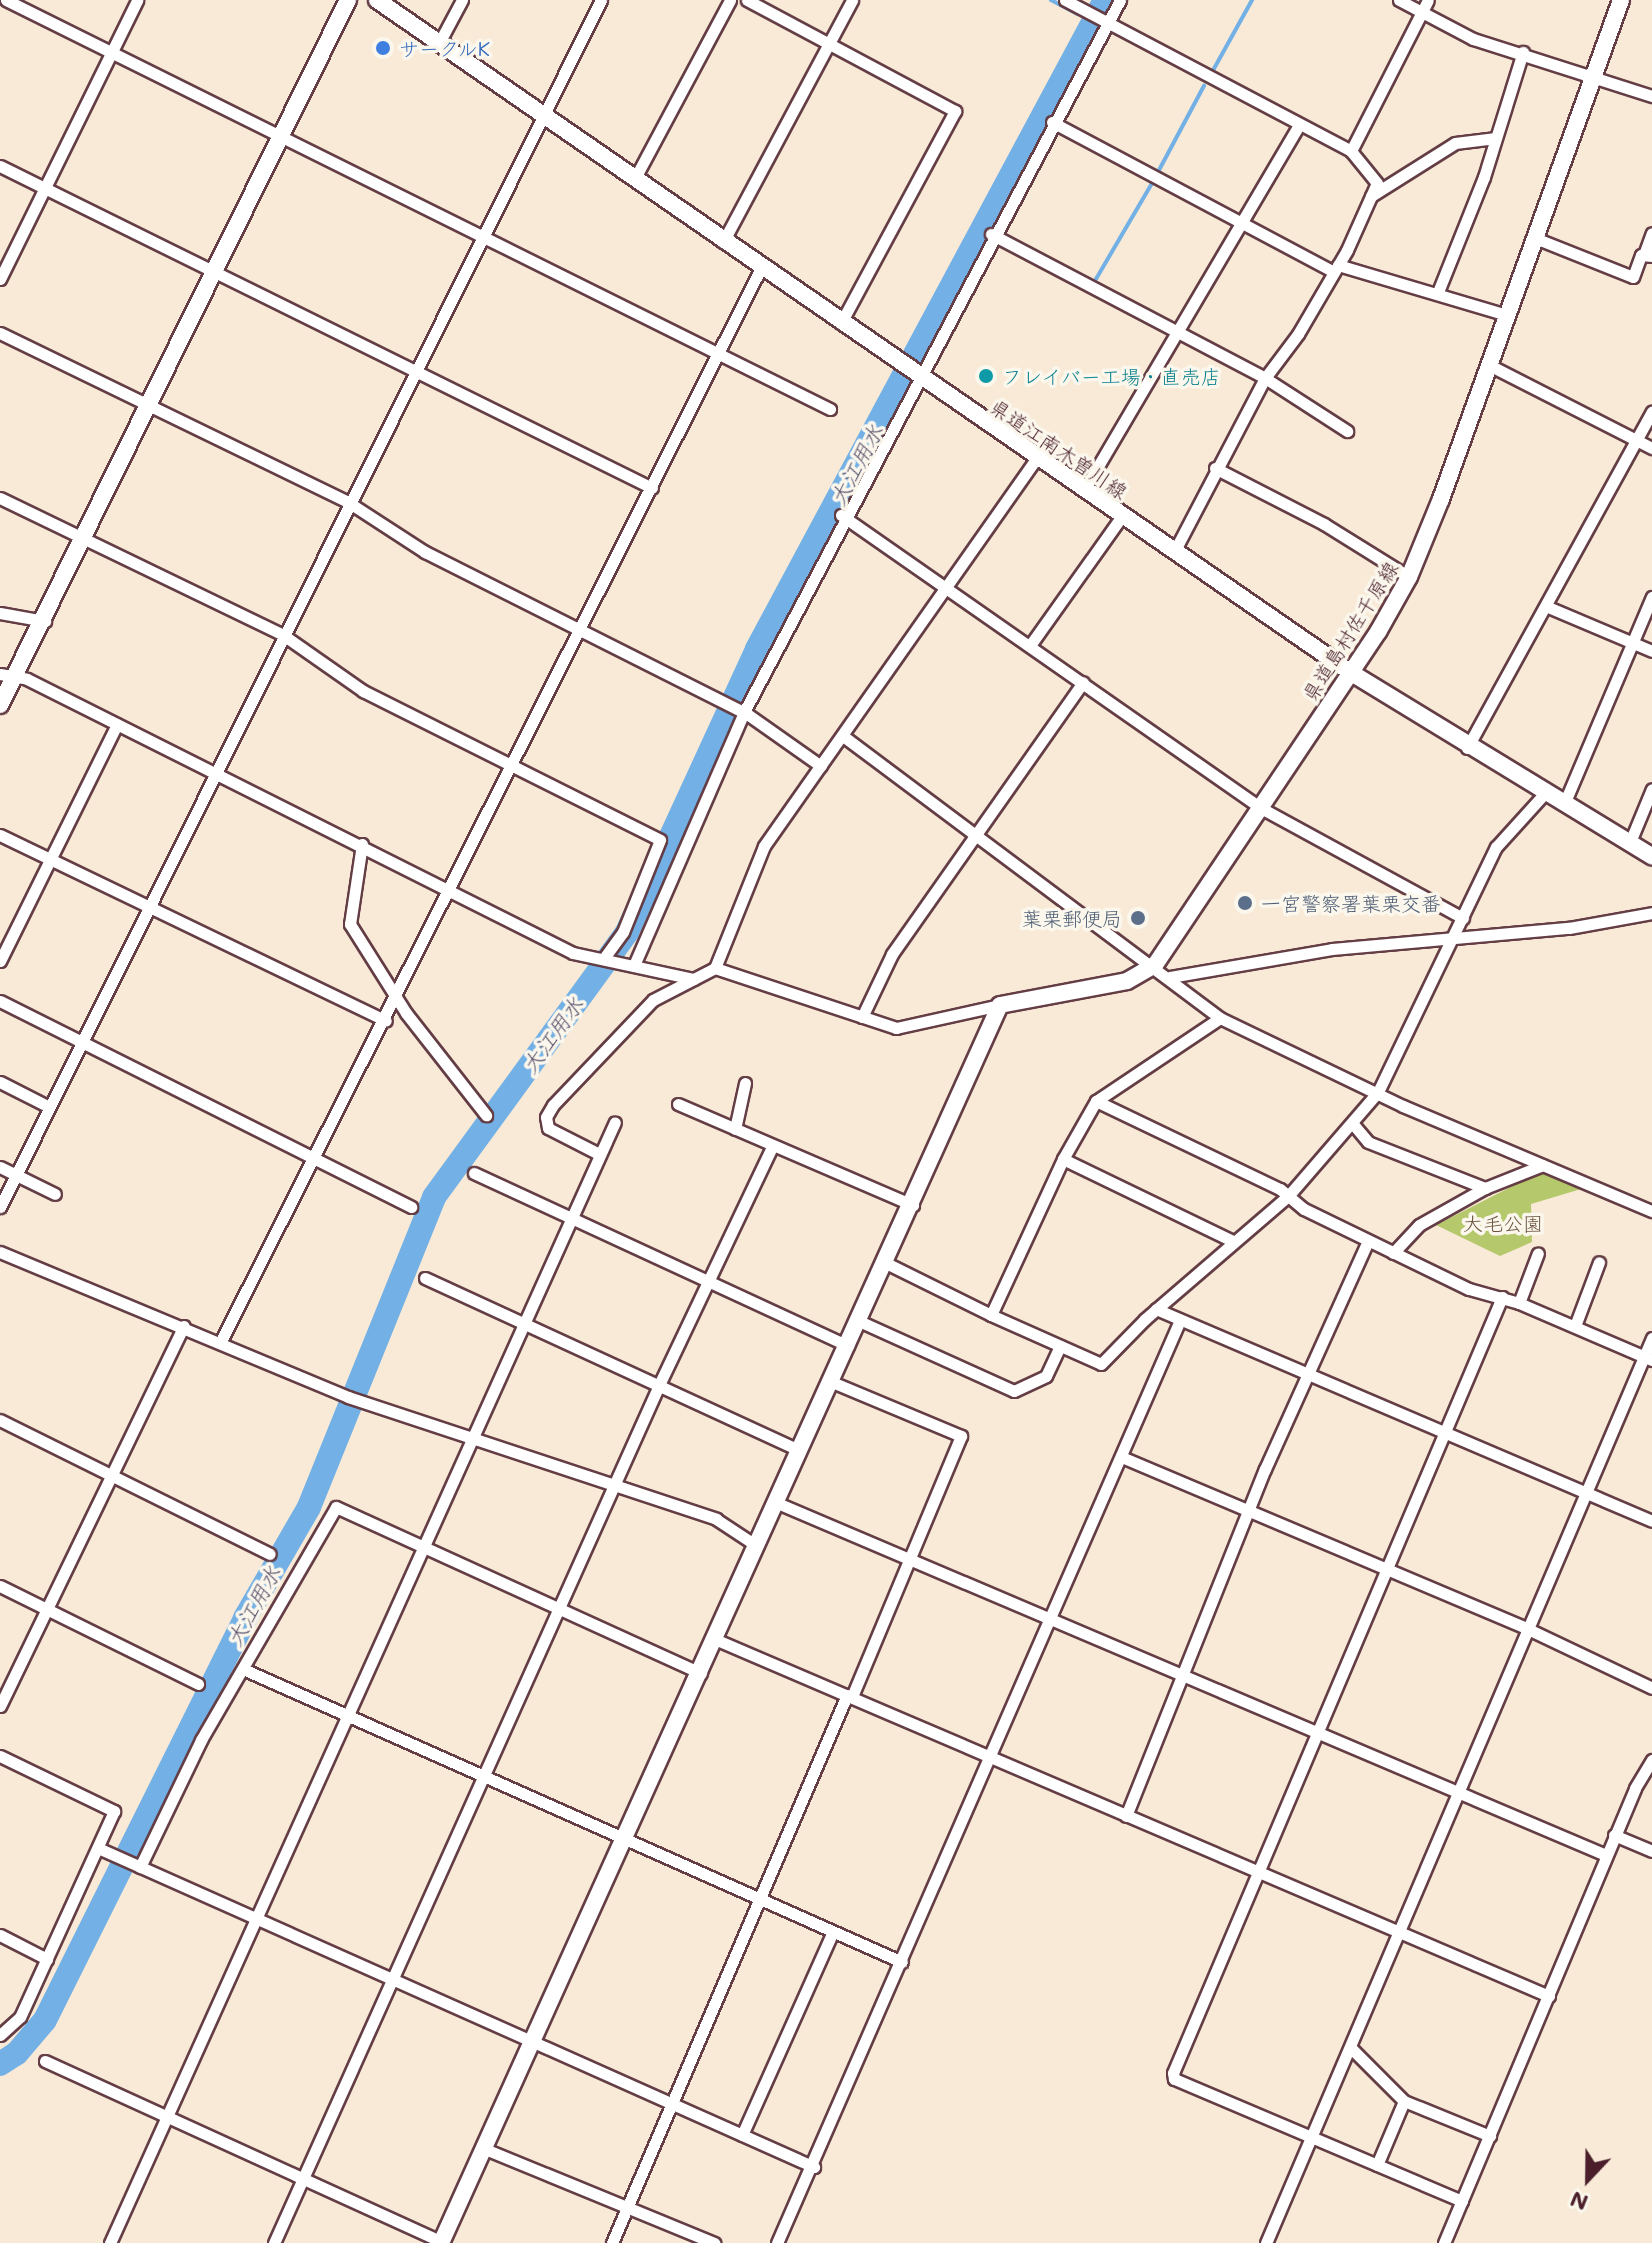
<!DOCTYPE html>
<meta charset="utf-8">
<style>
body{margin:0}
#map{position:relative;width:1652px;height:2243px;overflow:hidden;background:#f8ead7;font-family:Mali,"Klee One",sans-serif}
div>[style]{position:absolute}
.green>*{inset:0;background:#b5c86b}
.stream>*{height:4px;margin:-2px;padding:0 2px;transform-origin:2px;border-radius:2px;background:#73b0e5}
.river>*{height:24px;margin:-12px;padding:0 12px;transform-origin:12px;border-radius:12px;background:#73b0e5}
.roads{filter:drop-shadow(2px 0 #643d45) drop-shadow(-2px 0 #643d45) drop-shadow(0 2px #643d45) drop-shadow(0 -2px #643d45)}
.street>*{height:11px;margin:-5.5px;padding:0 5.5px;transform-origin:5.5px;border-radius:5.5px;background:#fff}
.secondary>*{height:16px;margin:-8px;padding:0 8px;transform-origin:8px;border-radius:8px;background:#fff}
.dots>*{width:22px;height:22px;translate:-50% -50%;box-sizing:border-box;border:4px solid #fbf7ec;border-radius:50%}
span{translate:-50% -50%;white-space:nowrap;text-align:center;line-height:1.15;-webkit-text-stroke:7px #fbf7ec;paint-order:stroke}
.shop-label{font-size:20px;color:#366cbe}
.left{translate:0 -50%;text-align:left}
.culture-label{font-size:20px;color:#0d838f}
.street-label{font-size:20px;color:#4a1f2b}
.service-label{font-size:20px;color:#4e5e75}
.right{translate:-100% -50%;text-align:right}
.park-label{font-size:20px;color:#6a523e}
.water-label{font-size:22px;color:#58526c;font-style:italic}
.north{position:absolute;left:1548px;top:2139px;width:80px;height:80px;-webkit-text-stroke:6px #fbf7ec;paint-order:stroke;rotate:202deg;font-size:22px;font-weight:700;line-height:32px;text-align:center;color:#4a1f2b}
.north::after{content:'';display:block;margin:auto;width:28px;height:36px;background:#4a1f2b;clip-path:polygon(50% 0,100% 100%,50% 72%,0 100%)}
</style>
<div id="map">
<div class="green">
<div style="clip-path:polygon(1544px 1170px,1581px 1189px,1531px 1204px,1532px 1242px,1500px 1256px,1436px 1225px)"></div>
</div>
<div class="stream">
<div style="left:1051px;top:0;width:30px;rotate:28deg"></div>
<div style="left:1211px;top:74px;width:85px;rotate:-61deg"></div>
<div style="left:1158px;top:172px;width:98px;rotate:-61.9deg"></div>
<div style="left:1096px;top:279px;width:111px;rotate:-59.7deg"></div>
</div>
<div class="river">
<div style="left:0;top:2064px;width:20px;rotate:-33deg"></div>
<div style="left:17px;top:2053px;width:43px;rotate:-49.7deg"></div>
<div style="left:45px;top:2020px;width:449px;rotate:-63.5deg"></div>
<div style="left:245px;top:1618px;width:128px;rotate:-60deg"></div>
<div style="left:309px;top:1507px;width:334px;rotate:-68deg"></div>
<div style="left:434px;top:1197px;width:328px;rotate:-53.9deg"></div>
<div style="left:627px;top:932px;width:311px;rotate:-65.3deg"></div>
<div style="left:757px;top:649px;width:736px;rotate:-61.8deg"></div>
</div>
<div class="roads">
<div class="street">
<div style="left:6px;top:0;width:920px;rotate:26.4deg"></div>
<div style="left:747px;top:0;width:236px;rotate:28.1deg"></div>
<div style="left:955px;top:111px;width:241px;rotate:118.3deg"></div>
<div style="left:1065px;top:0;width:323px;rotate:27.8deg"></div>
<div style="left:1351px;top:151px;width:169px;rotate:-63deg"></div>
<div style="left:1399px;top:0;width:84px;rotate:27.8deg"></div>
<div style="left:1473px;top:39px;width:188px;rotate:17.7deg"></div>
<div style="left:439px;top:43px;width:49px;rotate:-61.9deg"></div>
<div style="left:1052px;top:122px;width:319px;rotate:28deg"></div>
<div style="left:0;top:166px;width:727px;rotate:26.28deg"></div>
<div style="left:634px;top:180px;width:204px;rotate:-61.9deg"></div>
<div style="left:1371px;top:196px;width:99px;rotate:-32.2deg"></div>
<div style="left:1455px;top:143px;width:39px;rotate:-7deg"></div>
<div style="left:991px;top:234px;width:310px;rotate:27.7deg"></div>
<div style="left:1265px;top:378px;width:98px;rotate:32.9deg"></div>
<div style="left:1535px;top:238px;width:105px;rotate:21.7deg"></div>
<div style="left:1633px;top:277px;width:23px;rotate:-70deg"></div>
<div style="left:1641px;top:255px;width:11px;rotate:5deg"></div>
<div style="left:723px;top:242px;width:274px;rotate:-61.9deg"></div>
<div style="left:1645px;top:252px;width:20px;rotate:-70deg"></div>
<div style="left:1338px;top:265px;width:176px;rotate:16.5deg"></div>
<div style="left:0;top:279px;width:311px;rotate:-63.8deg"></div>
<div style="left:1438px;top:292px;width:124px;rotate:-68.2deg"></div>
<div style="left:1484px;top:177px;width:131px;rotate:-72.7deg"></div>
<div style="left:0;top:333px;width:387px;rotate:25.9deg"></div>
<div style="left:348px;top:502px;width:92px;rotate:33deg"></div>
<div style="left:425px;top:552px;width:360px;rotate:26.7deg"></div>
<div style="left:747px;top:714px;width:90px;rotate:35.1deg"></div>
<div style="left:1489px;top:365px;width:183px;rotate:27deg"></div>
<div style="left:1215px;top:468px;width:123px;rotate:27.2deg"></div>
<div style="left:1324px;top:524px;width:100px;rotate:31.9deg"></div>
<div style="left:1084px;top:490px;width:422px;rotate:-59.5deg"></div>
<div style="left:0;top:498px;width:314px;rotate:25.8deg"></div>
<div style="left:283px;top:635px;width:98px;rotate:35deg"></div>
<div style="left:363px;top:691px;width:332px;rotate:26.6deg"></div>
<div style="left:660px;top:840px;width:99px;rotate:111.9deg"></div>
<div style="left:623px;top:932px;width:31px;rotate:126deg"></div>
<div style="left:841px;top:515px;width:512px;rotate:34.9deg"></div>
<div style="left:1261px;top:808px;width:230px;rotate:28.6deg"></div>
<div style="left:1174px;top:552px;width:196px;rotate:-62.4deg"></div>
<div style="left:1265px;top:378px;width:55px;rotate:-53.1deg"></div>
<div style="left:1298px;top:334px;width:97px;rotate:-59.7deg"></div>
<div style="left:1347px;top:250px;width:73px;rotate:-65.9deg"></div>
<div style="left:1377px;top:183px;width:41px;rotate:-129.1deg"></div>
<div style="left:1548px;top:607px;width:113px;rotate:22.9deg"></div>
<div style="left:0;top:613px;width:46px;rotate:10.1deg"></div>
<div style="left:1031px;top:644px;width:157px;rotate:-54.6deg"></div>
<div style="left:0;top:674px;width:27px;rotate:10deg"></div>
<div style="left:27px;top:679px;width:611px;rotate:26.65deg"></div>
<div style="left:573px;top:953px;width:123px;rotate:12.2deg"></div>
<div style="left:843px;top:736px;width:471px;rotate:36.8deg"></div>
<div style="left:1220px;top:1018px;width:203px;rotate:25.7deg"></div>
<div style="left:1403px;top:1106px;width:270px;rotate:22.9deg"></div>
<div style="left:1467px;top:748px;width:384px;rotate:-61.2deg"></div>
<div style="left:1564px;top:804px;width:225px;rotate:-67deg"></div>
<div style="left:0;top:835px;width:428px;rotate:25.7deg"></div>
<div style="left:1630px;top:842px;width:57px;rotate:-67.5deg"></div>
<div style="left:362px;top:844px;width:81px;rotate:98.5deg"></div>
<div style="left:350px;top:924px;width:105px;rotate:57.8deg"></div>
<div style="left:406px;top:1013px;width:130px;rotate:51.9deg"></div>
<div style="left:0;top:961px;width:264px;rotate:-63.7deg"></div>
<div style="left:635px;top:963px;width:274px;rotate:-66.5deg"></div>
<div style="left:744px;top:712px;width:805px;rotate:-62.16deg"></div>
<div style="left:715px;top:968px;width:191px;rotate:18.3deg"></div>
<div style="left:896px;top:1028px;width:107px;rotate:-12.5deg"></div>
<div style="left:1170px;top:977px;width:164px;rotate:-9.8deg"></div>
<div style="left:1332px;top:949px;width:238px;rotate:-5.1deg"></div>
<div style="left:1569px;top:928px;width:84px;rotate:-10.2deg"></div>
<div style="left:0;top:1001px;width:460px;rotate:26.6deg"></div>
<div style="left:862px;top:1017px;width:70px;rotate:-64.5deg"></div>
<div style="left:892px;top:954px;width:332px;rotate:-54.9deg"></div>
<div style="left:0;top:1082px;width:55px;rotate:27deg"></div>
<div style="left:1096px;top:1101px;width:204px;rotate:25.6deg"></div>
<div style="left:1280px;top:1189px;width:31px;rotate:40deg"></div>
<div style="left:1304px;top:1209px;width:183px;rotate:25.9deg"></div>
<div style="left:1469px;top:1289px;width:52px;rotate:15.6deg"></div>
<div style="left:1519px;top:1303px;width:145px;rotate:23.2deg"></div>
<div style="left:678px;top:1104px;width:256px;rotate:23.3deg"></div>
<div style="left:1353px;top:1124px;width:23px;rotate:50deg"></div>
<div style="left:1368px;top:1142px;width:126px;rotate:21.5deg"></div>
<div style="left:735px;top:1129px;width:47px;rotate:-77.7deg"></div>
<div style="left:599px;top:1154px;width:57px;rotate:-153deg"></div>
<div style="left:548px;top:1128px;width:11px;rotate:-100deg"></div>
<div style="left:546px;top:1117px;width:14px;rotate:-60deg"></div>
<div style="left:553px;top:1105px;width:145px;rotate:-46.4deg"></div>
<div style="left:653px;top:1000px;width:70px;rotate:-27.3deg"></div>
<div style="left:715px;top:968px;width:131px;rotate:-68.1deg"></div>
<div style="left:764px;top:846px;width:474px;rotate:-54.9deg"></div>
<div style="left:1063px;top:1159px;width:189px;rotate:25.8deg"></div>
<div style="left:0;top:1167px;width:61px;rotate:26.1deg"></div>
<div style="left:474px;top:1173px;width:412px;rotate:24.8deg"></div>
<div style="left:0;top:1207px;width:1348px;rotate:-63.53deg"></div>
<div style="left:0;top:1252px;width:377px;rotate:22.6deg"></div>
<div style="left:348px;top:1397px;width:388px;rotate:18.3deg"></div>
<div style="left:716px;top:1519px;width:49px;rotate:33.4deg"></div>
<div style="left:1393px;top:1253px;width:38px;rotate:-47deg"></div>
<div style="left:1419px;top:1225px;width:76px;rotate:-29.3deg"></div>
<div style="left:1485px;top:1188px;width:62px;rotate:-21.6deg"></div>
<div style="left:886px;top:1263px;width:117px;rotate:26.3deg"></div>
<div style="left:991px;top:1315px;width:172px;rotate:-65.2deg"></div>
<div style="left:1063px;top:1159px;width:67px;rotate:-60.4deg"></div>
<div style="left:1096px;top:1101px;width:149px;rotate:-33.8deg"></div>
<div style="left:425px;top:1278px;width:412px;rotate:24.7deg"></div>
<div style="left:1519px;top:1303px;width:53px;rotate:-69.2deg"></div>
<div style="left:1156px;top:1309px;width:539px;rotate:23.14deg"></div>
<div style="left:991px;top:1315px;width:120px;rotate:24deg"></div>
<div style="left:1101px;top:1364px;width:63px;rotate:-45.6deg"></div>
<div style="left:1145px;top:1319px;width:190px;rotate:-40.7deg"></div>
<div style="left:1289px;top:1195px;width:136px;rotate:-49.2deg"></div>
<div style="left:1378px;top:1092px;width:272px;rotate:-64.3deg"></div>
<div style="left:1496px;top:847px;width:73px;rotate:-47.8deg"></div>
<div style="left:859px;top:1321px;width:170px;rotate:24.3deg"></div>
<div style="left:1014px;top:1391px;width:35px;rotate:-25deg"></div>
<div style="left:1046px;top:1376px;width:33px;rotate:-65deg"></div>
<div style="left:1575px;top:1326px;width:68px;rotate:-69.4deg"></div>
<div style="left:221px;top:1341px;width:1201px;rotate:-63.29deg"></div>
<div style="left:832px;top:1382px;width:140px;rotate:22.7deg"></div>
<div style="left:961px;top:1436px;width:283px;rotate:112.7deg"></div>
<div style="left:0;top:1420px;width:301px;rotate:26.4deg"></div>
<div style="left:1124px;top:1458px;width:439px;rotate:22.9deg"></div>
<div style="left:1528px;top:1629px;width:137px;rotate:25.4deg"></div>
<div style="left:775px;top:1502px;width:903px;rotate:23.02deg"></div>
<div style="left:0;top:1586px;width:221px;rotate:26.3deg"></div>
<div style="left:717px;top:1640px;width:905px;rotate:23.17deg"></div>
<div style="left:243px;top:1669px;width:721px;rotate:23.97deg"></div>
<div style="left:0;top:1706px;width:422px;rotate:-64.2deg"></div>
<div style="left:0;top:1756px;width:127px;rotate:25.8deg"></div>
<div style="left:114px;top:1811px;width:226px;rotate:114.5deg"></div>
<div style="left:20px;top:2017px;width:27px;rotate:138deg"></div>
<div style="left:1126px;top:1816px;width:374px;rotate:-68.2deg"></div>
<div style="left:1265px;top:1469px;width:250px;rotate:-65.7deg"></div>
<div style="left:1614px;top:1835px;width:41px;rotate:22.8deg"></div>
<div style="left:98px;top:1848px;width:784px;rotate:24.01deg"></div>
<div style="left:140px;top:1867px;width:141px;rotate:-64.3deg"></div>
<div style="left:201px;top:1740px;width:269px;rotate:-59.9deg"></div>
<div style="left:336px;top:1507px;width:401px;rotate:24.5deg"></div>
<div style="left:0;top:1935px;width:53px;rotate:27.1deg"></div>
<div style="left:1351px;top:2048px;width:75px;rotate:45deg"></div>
<div style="left:1404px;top:2101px;width:93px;rotate:22.1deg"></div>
<div style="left:45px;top:2061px;width:436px;rotate:24.5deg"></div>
<div style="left:742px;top:2135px;width:222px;rotate:-65.9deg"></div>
<div style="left:485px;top:2149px;width:248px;rotate:22.3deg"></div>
<div style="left:1377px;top:2165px;width:69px;rotate:-67.1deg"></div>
<div style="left:1462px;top:2201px;width:313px;rotate:-157deg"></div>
<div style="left:1174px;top:2079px;width:6px;rotate:-99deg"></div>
<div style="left:1173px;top:2073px;width:843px;rotate:-67.02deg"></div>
<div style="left:110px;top:2243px;width:1229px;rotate:-65.75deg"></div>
<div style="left:274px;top:2243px;width:940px;rotate:-65.83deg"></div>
<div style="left:659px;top:1385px;width:263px;rotate:-64.6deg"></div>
<div style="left:612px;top:2243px;width:596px;rotate:-66.79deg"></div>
<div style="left:777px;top:2243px;width:1007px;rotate:-66.41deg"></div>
<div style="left:1266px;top:2243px;width:984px;rotate:-66.9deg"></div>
<div style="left:1444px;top:2243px;width:493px;rotate:-67.2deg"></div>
<div style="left:1635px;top:1788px;width:33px;rotate:-59deg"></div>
</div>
<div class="secondary">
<div style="left:377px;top:0;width:1183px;rotate:34.63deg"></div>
<div style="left:1350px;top:672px;width:354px;rotate:31.4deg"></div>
<div style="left:0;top:705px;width:786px;rotate:-63.73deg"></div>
<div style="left:441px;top:2243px;width:1358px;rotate:-65.7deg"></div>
<div style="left:1000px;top:1005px;width:129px;rotate:-10.7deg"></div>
<div style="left:1127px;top:981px;width:32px;rotate:-30deg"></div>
<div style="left:1155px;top:965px;width:401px;rotate:-56.2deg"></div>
<div style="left:1378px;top:632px;width:63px;rotate:-60.6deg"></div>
<div style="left:1409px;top:577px;width:84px;rotate:-67.7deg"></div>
<div style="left:1441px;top:499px;width:530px;rotate:-70.16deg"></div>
</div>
</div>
<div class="dots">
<div style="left:383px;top:48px;background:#3f7fe0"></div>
<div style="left:986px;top:376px;background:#0f9aa8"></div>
<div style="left:1245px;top:903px;background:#5c6f8a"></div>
<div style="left:1138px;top:918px;background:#5c6f8a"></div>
</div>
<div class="shop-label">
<span class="left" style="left:399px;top:48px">サークルK</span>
</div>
<div class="culture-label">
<span class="left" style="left:1002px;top:376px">フレイバー工場・直売店</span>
</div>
<div class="street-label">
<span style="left:1059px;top:449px;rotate:34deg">県道江南木曽川線</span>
<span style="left:1350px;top:631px;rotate:-58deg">県道島村佐千原線</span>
</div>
<div class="service-label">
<span class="left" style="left:1261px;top:903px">一宮警察署葉栗交番</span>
<span class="right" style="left:1122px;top:918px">葉栗郵便局</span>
</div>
<div class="park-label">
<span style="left:1503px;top:1223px">大毛公園</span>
</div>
<div class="water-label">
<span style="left:856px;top:465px;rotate:-62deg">大江用水</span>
<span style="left:552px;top:1035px;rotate:-54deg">大江用水</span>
<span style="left:253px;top:1606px;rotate:-61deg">大江用水</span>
</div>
<div class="north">N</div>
</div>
